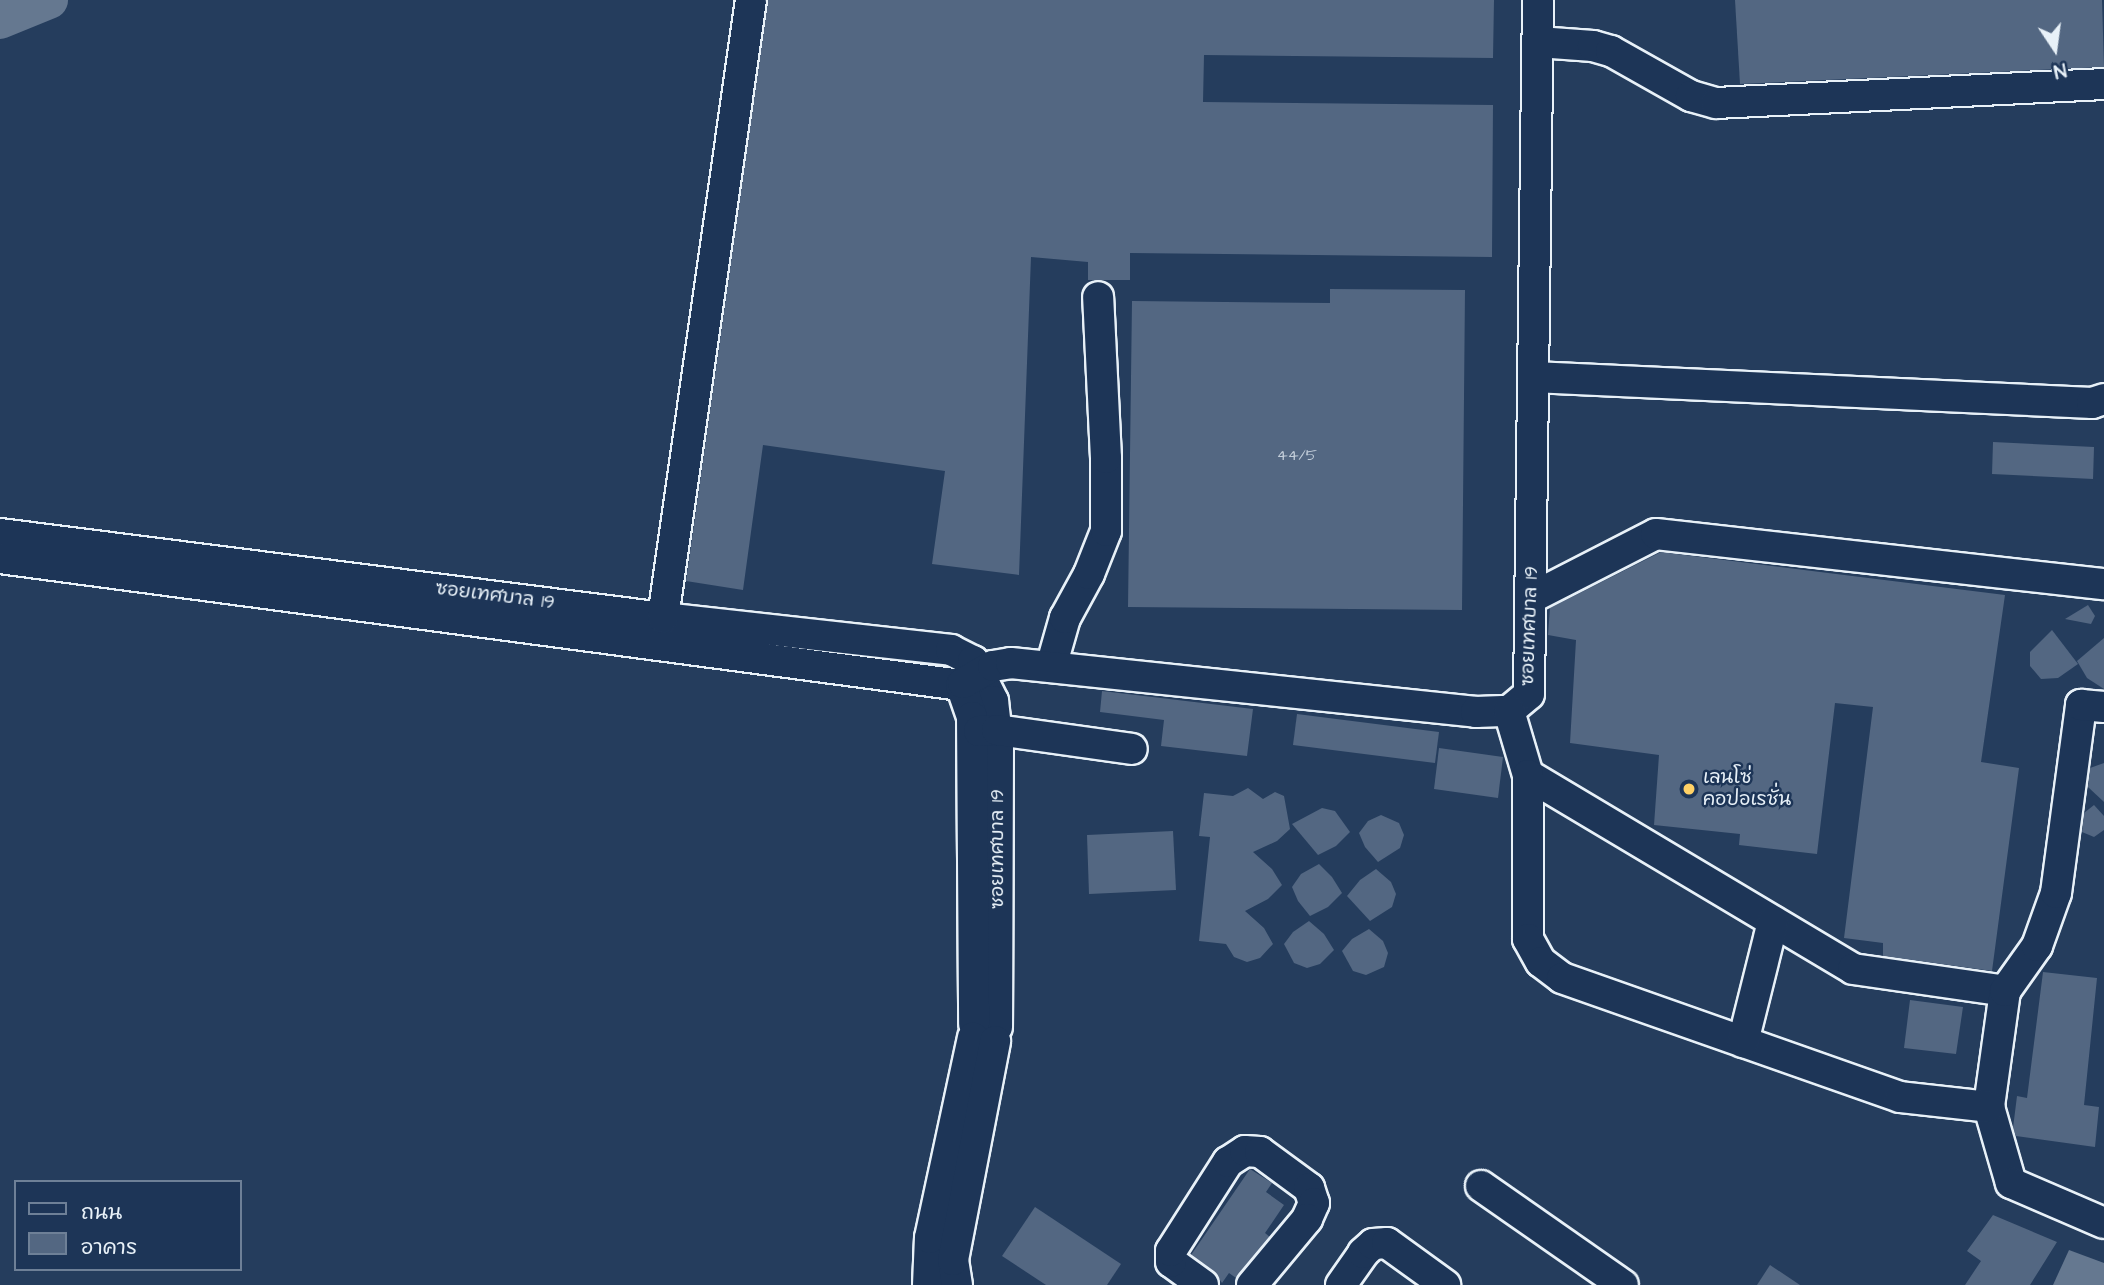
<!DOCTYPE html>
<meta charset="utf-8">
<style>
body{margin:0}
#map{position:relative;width:2104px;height:1285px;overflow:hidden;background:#253d5d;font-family:"Architects Daughter","Playpen Sans Thai",sans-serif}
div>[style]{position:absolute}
.water>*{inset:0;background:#657890}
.river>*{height:38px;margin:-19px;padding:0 19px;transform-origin:19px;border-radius:19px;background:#657890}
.building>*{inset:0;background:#536782}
.roads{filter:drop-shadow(2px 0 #e8f1f8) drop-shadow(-2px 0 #e8f1f8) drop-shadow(0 2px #e8f1f8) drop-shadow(0 -2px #e8f1f8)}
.minor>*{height:30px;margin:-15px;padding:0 15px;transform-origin:15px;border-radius:15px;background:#1d3557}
.dots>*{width:19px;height:19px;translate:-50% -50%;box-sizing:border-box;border:4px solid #1d3557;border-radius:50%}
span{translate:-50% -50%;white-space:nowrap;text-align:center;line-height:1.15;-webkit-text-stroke:5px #1d3557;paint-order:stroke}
.number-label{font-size:16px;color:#c3ceda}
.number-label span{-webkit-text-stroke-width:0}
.street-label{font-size:19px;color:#e8f1f8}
.poi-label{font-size:19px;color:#e8f1f8}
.left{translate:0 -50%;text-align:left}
.legend{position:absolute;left:14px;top:1180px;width:228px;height:91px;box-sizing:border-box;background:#1d3557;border:2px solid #6e8097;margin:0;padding:9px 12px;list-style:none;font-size:21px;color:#e8f1f8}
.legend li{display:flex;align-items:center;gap:14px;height:35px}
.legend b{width:35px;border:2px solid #6e8097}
.north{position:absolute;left:2020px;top:14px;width:70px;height:70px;-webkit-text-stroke:5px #1d3557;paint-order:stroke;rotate:167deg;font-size:19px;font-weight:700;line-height:28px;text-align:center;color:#e8f1f8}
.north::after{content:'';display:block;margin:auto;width:24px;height:32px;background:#e8f1f8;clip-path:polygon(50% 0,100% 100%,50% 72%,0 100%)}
</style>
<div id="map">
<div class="water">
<div style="clip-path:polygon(2069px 1250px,2104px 1263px,2104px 1285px,2053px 1285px)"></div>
</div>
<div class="river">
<div style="left:0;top:20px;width:53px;rotate:-22.2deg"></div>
</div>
<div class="building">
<div style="clip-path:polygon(768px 0,1494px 0,1493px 58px,1204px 55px,1203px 102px,1493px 105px,1492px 257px,1130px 253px,1130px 280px,1088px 280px,1088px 262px,1031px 257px,1019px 575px,932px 564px,945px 471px,763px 445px,743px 590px,686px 581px)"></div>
<div style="clip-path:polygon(1735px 0,2102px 0,2104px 67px,1740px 84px)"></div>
<div style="clip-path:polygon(1330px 289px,1465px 290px,1462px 610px,1128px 607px,1132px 301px,1330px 303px)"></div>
<div style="clip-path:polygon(1993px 442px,2094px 447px,2093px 479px,1992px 474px)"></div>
<div style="clip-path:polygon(1661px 552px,2005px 595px,1981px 762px,2019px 768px,1992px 971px,1883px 956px,1883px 943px,1844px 938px,1873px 707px,1835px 703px,1817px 854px,1739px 845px,1740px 834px,1654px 825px,1659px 755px,1570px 743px,1576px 640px,1548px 635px,1550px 608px)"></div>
<div style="clip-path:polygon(2088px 605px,2095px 616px,2091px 624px,2065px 619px)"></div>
<div style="clip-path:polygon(2052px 630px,2078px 664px,2058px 678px,2041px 679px,2030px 666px,2030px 652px)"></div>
<div style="clip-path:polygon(2104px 638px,2104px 689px,2087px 678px,2077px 661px)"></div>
<div style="clip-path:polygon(1102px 691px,1253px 709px,1247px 756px,1161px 746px,1164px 720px,1100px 712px)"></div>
<div style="clip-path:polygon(1297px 714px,1439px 732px,1435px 763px,1293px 745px)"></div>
<div style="clip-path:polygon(1439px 748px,1503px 757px,1498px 798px,1434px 789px)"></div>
<div style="clip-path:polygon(2104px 763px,2104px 802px,2088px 787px,2090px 768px)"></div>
<div style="clip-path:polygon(1248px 788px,1263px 799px,1275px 792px,1284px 796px,1290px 829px,1277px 841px,1253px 852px,1272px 869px,1282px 885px,1268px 899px,1245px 911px,1264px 928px,1273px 944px,1260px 958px,1247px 962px,1234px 957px,1226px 944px,1199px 941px,1210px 837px,1199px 836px,1204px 793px,1233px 796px)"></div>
<div style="clip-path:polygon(2094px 805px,2104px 816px,2104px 830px,2094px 837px,2082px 832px,2084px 813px)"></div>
<div style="clip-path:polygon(1322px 808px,1335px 811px,1350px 832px,1336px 846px,1318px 855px,1292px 824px)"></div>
<div style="clip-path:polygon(1381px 815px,1399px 823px,1404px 835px,1400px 848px,1378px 862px,1365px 847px,1359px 833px,1368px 821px)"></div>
<div style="clip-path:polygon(1173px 831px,1176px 890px,1089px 894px,1087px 835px)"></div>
<div style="clip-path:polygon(1319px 864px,1332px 877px,1342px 893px,1328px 907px,1310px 916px,1298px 901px,1292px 887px,1301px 874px)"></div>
<div style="clip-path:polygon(1376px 869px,1391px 882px,1396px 894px,1392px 907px,1370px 921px,1347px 896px,1360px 880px)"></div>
<div style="clip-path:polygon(1309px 921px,1324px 934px,1334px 950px,1320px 964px,1307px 968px,1294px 963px,1284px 944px,1293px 932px)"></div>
<div style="clip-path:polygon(1369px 929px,1383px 941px,1388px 953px,1384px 967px,1366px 975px,1353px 971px,1342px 951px,1352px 939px)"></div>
<div style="clip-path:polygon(2043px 972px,2097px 978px,2084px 1105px,2099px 1107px,2095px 1147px,2016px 1136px,2013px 1128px,2017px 1096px,2027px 1098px)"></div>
<div style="clip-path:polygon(1910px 1000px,1963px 1007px,1956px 1054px,1904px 1048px)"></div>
<div style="clip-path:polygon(1250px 1169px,1272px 1183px,1266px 1192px,1284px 1205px,1265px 1233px,1270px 1237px,1236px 1278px,1229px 1273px,1222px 1283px,1214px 1271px,1191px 1255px)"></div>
<div style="clip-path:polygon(1035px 1207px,1121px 1264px,1107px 1285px,1046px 1285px,1002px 1256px)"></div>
<div style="clip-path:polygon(1993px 1215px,2057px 1242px,2030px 1285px,1965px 1285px,1981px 1261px,1967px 1251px)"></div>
<div style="clip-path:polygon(1770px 1265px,1800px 1285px,1757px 1285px)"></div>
</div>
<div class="roads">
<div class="minor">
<div style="left:1538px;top:42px;width:55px;rotate:4.2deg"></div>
<div style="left:1593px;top:46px;width:19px;rotate:16deg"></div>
<div style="left:1611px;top:51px;width:92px;rotate:29.4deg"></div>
<div style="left:1691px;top:96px;width:26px;rotate:16deg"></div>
<div style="left:1716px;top:103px;width:388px;rotate:-2.8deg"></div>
<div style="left:1533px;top:377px;width:560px;rotate:2.66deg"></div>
<div style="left:2092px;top:403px;width:13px;rotate:-18deg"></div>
<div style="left:0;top:534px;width:668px;rotate:7.22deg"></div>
<div style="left:663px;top:618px;width:290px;rotate:6.3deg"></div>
<div style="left:951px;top:650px;width:25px;rotate:27deg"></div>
<div style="left:973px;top:661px;width:45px;rotate:63.4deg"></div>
<div style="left:993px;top:701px;width:43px;rotate:83.4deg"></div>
<div style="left:998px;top:744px;width:283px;rotate:90.2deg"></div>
<div style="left:0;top:558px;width:969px;rotate:7.53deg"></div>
<div style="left:961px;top:685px;width:34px;rotate:71deg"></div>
<div style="left:972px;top:717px;width:307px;rotate:89.6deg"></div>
<div style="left:1531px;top:598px;width:140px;rotate:-27.1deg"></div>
<div style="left:1656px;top:534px;width:451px;rotate:6.4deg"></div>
<div style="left:663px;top:618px;width:624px;rotate:-81.9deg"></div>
<div style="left:1051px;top:667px;width:51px;rotate:-74.1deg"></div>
<div style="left:1065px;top:618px;width:50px;rotate:-61.4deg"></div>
<div style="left:1089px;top:574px;width:46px;rotate:-68.4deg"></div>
<div style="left:1106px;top:531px;width:73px;rotate:-90deg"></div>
<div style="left:1106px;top:458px;width:161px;rotate:-92.8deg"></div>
<div style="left:963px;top:683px;width:34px;rotate:-30deg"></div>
<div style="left:993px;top:666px;width:18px;rotate:-9deg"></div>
<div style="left:1011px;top:663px;width:468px;rotate:6deg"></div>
<div style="left:1476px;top:712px;width:33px;rotate:-2deg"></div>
<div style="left:1509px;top:711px;width:26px;rotate:-40deg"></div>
<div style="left:1529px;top:694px;width:694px;rotate:-89.26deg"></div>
<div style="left:1509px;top:711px;width:67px;rotate:73.5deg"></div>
<div style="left:1528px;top:775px;width:378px;rotate:30.8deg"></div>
<div style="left:1853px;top:969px;width:154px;rotate:8.2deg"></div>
<div style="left:2005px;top:991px;width:117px;rotate:97.9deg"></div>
<div style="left:1989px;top:1107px;width:79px;rotate:73.9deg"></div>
<div style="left:2011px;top:1183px;width:101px;rotate:23.3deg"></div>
<div style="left:979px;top:731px;width:18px;rotate:-3deg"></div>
<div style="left:997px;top:730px;width:136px;rotate:8deg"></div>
<div style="left:1528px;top:775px;width:164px;rotate:90deg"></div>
<div style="left:1528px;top:939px;width:26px;rotate:61deg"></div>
<div style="left:1541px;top:962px;width:26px;rotate:37deg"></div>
<div style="left:1562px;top:978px;width:358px;rotate:19.4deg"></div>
<div style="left:1900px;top:1097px;width:90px;rotate:6.4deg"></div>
<div style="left:2005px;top:991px;width:55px;rotate:-54.6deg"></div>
<div style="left:2037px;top:946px;width:56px;rotate:-70.3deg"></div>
<div style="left:2056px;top:893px;width:190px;rotate:-82.4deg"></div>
<div style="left:2081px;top:705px;width:23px;rotate:5deg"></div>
<div style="left:1743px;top:1042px;width:124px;rotate:-76deg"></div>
<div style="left:1481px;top:1186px;width:173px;rotate:34.9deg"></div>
<div style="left:928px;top:1285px;width:47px;rotate:-87.6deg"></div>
<div style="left:930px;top:1238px;width:205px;rotate:-77.9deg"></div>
<div style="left:957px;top:1285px;width:25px;rotate:-99deg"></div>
<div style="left:953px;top:1260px;width:223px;rotate:-79.1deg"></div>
<div style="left:1203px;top:1285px;width:39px;rotate:-144deg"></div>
<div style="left:1171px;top:1262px;width:11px;rotate:-90deg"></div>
<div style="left:1171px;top:1251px;width:106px;rotate:-57.4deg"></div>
<div style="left:1228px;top:1162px;width:20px;rotate:-33deg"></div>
<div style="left:1245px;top:1151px;width:15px;rotate:4deg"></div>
<div style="left:1260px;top:1152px;width:61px;rotate:36.3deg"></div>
<div style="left:1309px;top:1188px;width:16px;rotate:72deg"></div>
<div style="left:1314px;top:1203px;width:17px;rotate:114deg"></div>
<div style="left:1307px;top:1219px;width:86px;rotate:129.8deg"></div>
<div style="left:1341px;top:1285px;width:39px;rotate:-55deg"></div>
<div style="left:1363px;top:1253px;width:13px;rotate:-42deg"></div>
<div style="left:1373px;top:1244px;width:14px;rotate:-4deg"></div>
<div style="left:1387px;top:1243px;width:72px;rotate:35.9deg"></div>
</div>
</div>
<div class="dots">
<div style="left:1689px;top:789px;background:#ffd166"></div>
</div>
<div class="number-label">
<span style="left:1297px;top:455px">44/5</span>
</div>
<div class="street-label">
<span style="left:495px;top:596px;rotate:7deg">ซอยเทศบาล 19</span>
<span style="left:1530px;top:626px;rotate:-88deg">ซอยเทศบาล 19</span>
<span style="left:998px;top:849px;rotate:-90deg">ซอยเทศบาล 19</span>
</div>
<div class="poi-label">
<span class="left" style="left:1703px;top:789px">เลนโซ่<br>คอปอเรชั่น</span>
</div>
<ul class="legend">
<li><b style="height:9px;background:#1d3557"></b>ถนน</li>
<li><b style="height:19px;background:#536782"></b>อาคาร</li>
</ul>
<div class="north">N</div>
</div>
